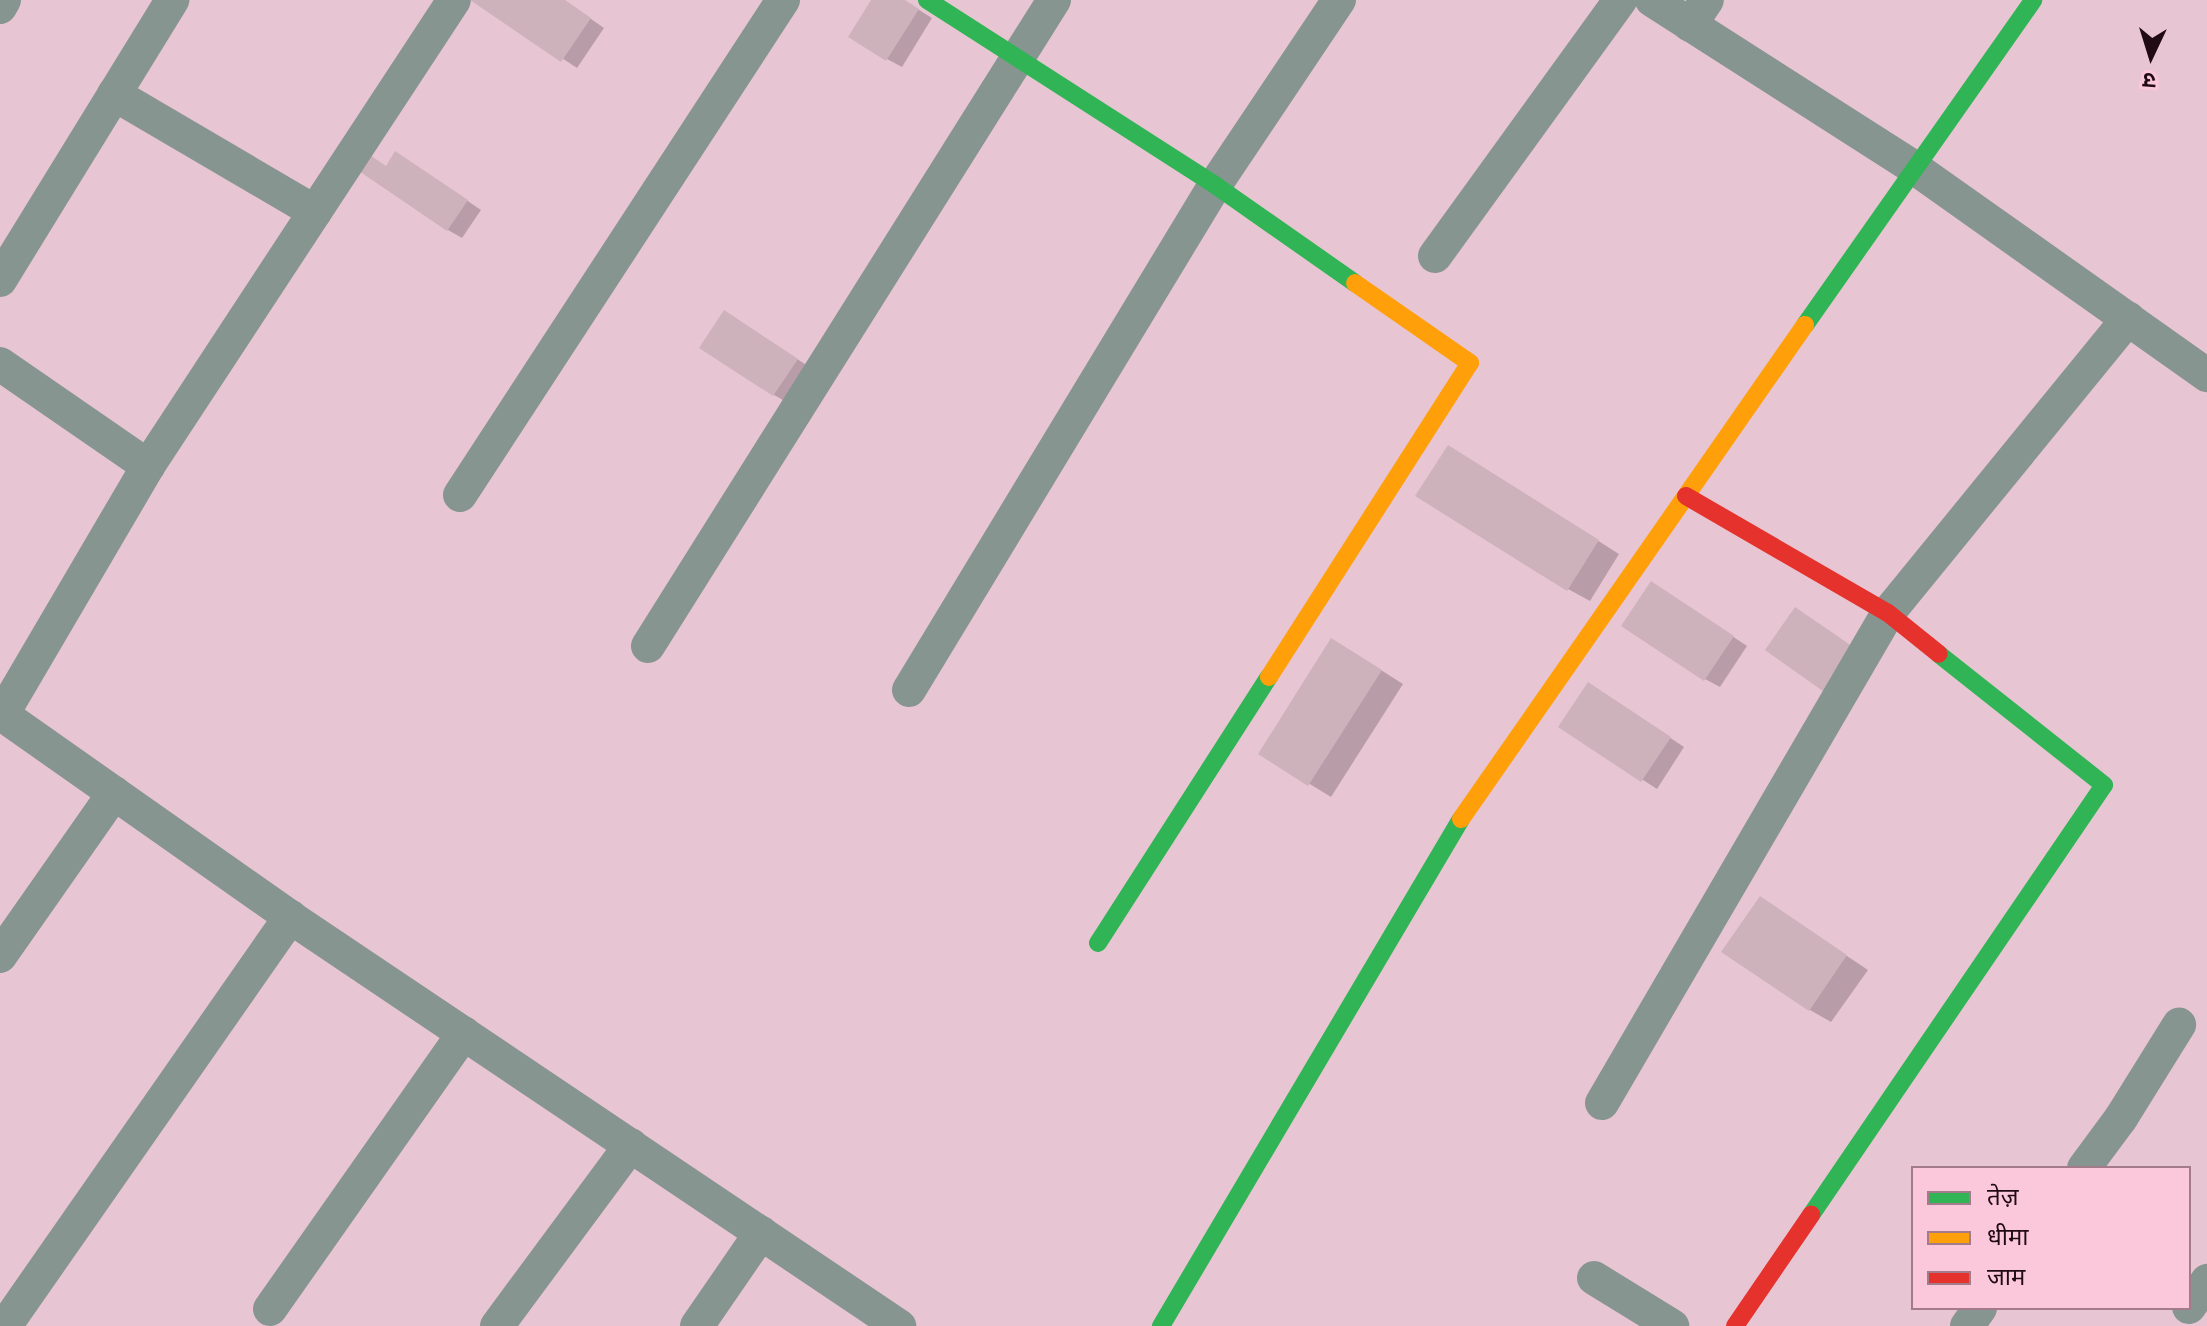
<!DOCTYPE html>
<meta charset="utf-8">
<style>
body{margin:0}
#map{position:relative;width:2207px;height:1326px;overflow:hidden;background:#e7c5d2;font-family:Montserrat,"Noto Sans Devanagari",sans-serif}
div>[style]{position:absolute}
.shadow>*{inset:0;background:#0003}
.building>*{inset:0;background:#cdb2bc}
.street>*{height:34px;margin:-17px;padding:0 17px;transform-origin:17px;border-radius:17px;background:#879591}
.fast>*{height:18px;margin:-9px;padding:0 9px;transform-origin:9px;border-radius:9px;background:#30b455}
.slow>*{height:18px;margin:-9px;padding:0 9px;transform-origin:9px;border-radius:9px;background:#ff9f0a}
.jam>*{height:18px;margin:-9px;padding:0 9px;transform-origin:9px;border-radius:9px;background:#e5322d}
span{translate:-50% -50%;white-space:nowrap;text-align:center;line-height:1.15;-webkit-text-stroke:7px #fbc7da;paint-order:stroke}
.legend{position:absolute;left:1911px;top:1166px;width:280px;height:144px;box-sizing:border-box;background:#fbc7da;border:2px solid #a37b8b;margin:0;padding:10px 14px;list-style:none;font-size:24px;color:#200a14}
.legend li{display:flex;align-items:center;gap:16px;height:40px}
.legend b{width:40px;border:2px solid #a37b8b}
.north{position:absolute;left:2111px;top:16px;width:80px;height:80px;-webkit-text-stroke:6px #fbc7da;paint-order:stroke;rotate:184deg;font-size:22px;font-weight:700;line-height:32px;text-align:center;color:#200a14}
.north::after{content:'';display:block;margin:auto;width:28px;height:36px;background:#200a14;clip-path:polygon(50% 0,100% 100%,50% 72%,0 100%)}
</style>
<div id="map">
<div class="shadow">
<div style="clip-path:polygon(474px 0,564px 0,604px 28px,577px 68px)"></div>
<div style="clip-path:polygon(873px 0,903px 0,932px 18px,902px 67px,887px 59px)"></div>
<div style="clip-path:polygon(410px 162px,481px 210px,462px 238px,448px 230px,387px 167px)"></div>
<div style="clip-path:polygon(739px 321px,811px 368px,788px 403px,774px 395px)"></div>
<div style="clip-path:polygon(1470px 460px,1619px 554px,1590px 601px,1568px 589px)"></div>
<div style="clip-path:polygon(1666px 592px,1747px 646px,1720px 687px,1705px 679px)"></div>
<div style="clip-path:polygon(1354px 653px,1403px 684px,1331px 797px,1261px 754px)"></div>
<div style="clip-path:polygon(1603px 693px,1684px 747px,1657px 789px,1561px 727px)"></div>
<div style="clip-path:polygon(1760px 898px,1868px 970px,1831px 1022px,1810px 1010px)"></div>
</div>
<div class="building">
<div style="clip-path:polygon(470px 0,565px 0,591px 18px,561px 62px)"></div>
<div style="clip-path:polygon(871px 0,905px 0,919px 9px,886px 61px,848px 37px)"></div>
<div style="clip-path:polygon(395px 151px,468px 200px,447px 231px,356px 169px,367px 153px,386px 166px)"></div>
<div style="clip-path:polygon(724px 310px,798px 359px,773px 396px,699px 348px)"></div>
<div style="clip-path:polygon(1448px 445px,1599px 540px,1567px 591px,1415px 496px)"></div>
<div style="clip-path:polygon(1651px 581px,1734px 636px,1704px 681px,1621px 626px)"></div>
<div style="clip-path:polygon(1795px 607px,1865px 655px,1834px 699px,1765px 650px)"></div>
<div style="clip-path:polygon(1331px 638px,1382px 670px,1308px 786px,1258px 754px)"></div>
<div style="clip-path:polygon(1588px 682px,1671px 737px,1641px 782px,1558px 727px)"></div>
<div style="clip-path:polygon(1760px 896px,1847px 955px,1809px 1011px,1721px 952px)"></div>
</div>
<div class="street">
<div style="left:1652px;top:0;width:313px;rotate:32.6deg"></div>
<div style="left:1916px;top:169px;width:357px;rotate:35.3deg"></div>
<div style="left:0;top:7px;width:8px;rotate:-60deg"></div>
<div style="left:1690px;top:25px;width:30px;rotate:-56deg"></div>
<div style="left:114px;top:94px;width:233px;rotate:30.4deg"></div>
<div style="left:1435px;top:256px;width:316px;rotate:-54.1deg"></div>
<div style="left:0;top:280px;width:329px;rotate:-58.4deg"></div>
<div style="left:0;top:364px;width:180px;rotate:34.6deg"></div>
<div style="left:460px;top:495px;width:591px;rotate:-56.87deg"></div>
<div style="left:648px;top:646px;width:763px;rotate:-57.85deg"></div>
<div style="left:909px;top:690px;width:590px;rotate:-58.79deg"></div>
<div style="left:1215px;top:185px;width:223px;rotate:-56.2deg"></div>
<div style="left:0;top:713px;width:355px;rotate:35.1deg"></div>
<div style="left:290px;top:917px;width:734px;rotate:33.89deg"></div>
<div style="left:2px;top:715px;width:289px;rotate:-59.6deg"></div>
<div style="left:148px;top:466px;width:557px;rotate:-56.71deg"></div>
<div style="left:0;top:956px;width:199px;rotate:-55deg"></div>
<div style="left:1602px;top:1103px;width:567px;rotate:-59.73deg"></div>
<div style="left:1888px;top:613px;width:380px;rotate:-50.8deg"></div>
<div style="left:2084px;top:1168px;width:62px;rotate:-53.5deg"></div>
<div style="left:2121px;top:1118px;width:110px;rotate:-58.1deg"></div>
<div style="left:1594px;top:1278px;width:92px;rotate:31.6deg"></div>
<div style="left:2189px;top:1307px;width:32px;rotate:-55deg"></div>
<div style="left:270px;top:1309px;width:337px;rotate:-54.9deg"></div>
<div style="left:5px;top:1326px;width:499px;rotate:-55.1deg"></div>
<div style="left:497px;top:1326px;width:225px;rotate:-53.5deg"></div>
<div style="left:697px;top:1326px;width:113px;rotate:-55.5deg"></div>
<div style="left:1967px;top:1326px;width:22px;rotate:-54deg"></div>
</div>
<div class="fast">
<div style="left:927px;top:0;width:342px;rotate:32.7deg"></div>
<div style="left:1215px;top:185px;width:171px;rotate:35deg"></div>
<div style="left:1805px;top:325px;width:397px;rotate:-54.9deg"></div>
<div style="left:1098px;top:943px;width:316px;rotate:-57.3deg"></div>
<div style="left:1811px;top:1215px;width:520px;rotate:-55.73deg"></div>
<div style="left:2104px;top:785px;width:211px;rotate:-141.6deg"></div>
<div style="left:1161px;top:1326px;width:589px;rotate:-59.39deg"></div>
</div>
<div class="slow">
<div style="left:1269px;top:677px;width:373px;rotate:-57.4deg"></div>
<div style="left:1470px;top:363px;width:140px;rotate:-145.2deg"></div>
<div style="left:1461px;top:819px;width:602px;rotate:-55.15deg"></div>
</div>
<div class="jam">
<div style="left:1686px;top:496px;width:233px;rotate:30.1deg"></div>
<div style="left:1888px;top:613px;width:65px;rotate:38.8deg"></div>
<div style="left:1735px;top:1326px;width:135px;rotate:-55.6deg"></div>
</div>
<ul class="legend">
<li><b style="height:10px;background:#30b455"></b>तेज़</li>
<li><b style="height:10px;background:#ff9f0a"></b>धीमा</li>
<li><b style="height:10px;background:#e5322d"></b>जाम</li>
</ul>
<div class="north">उ</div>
</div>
